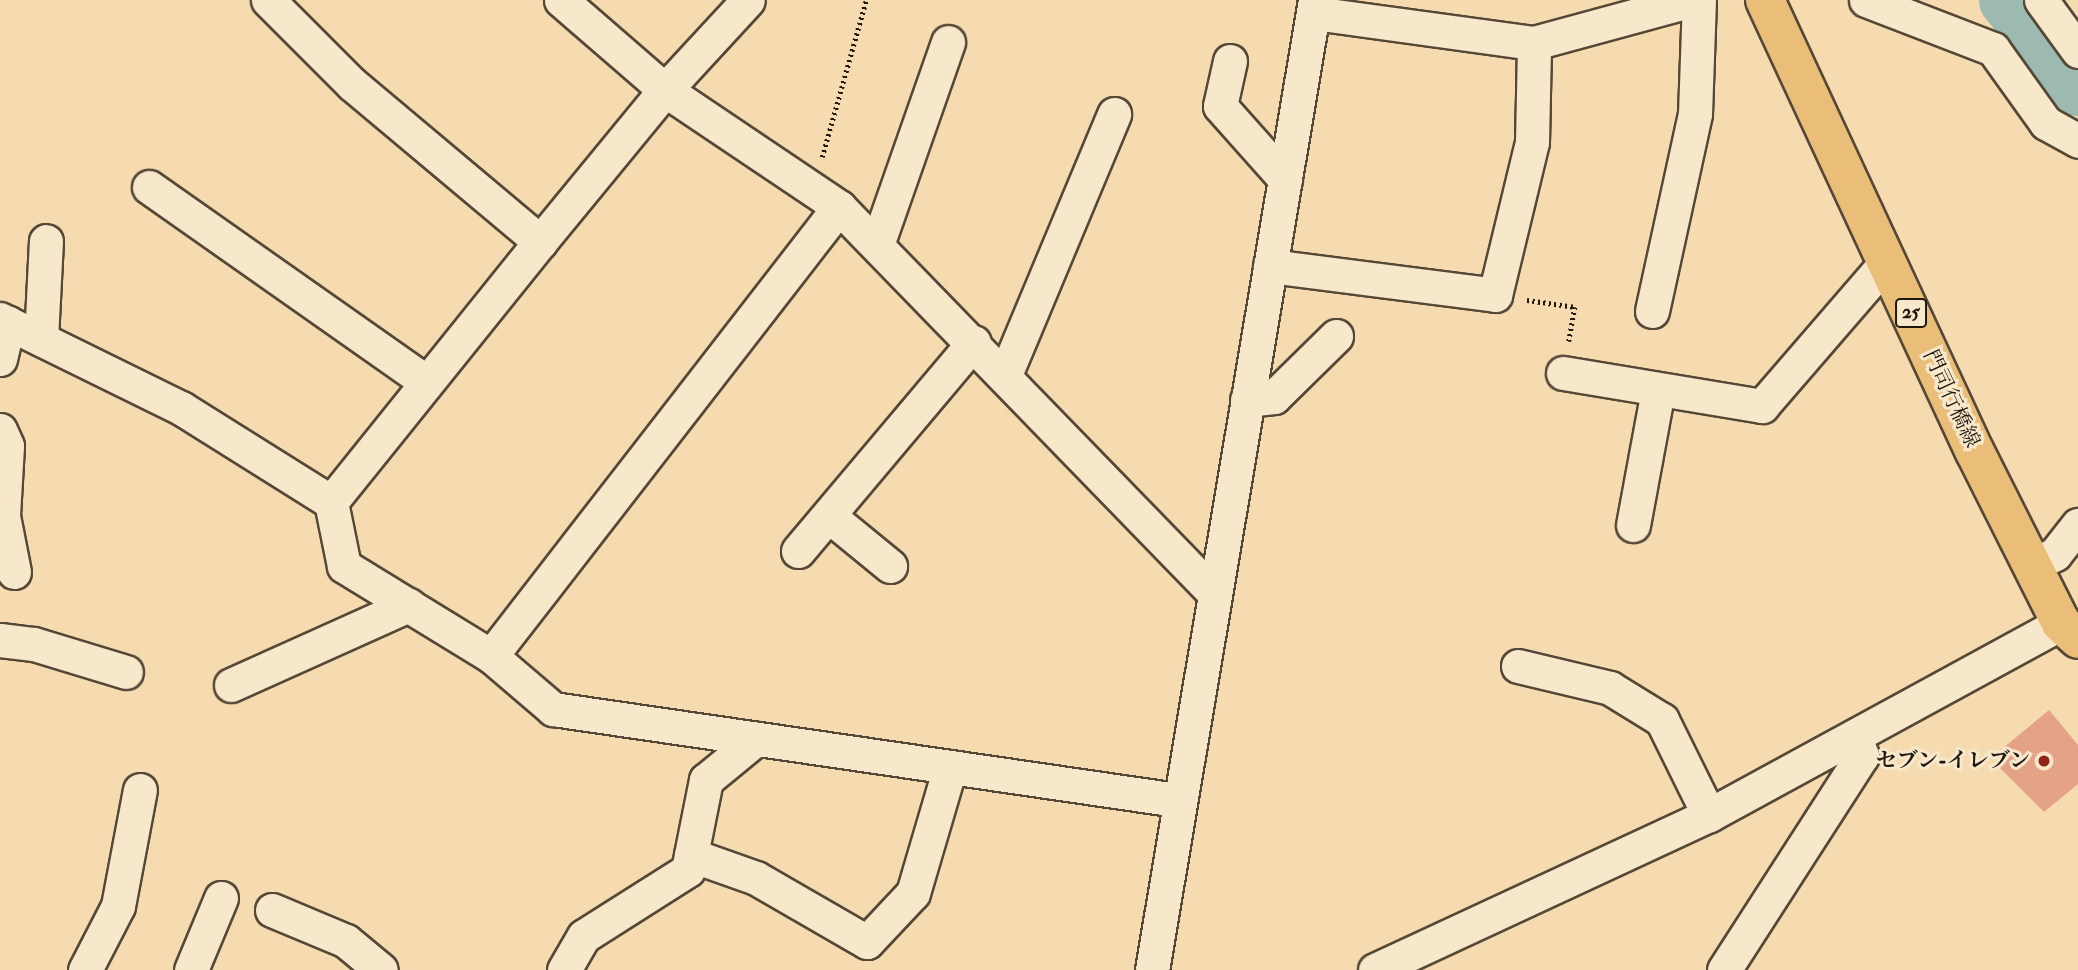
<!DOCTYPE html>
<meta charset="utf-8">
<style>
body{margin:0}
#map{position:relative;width:2078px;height:970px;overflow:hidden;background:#f5dbaf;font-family:"IM FELL Double Pica","Noto Serif JP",serif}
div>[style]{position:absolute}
.river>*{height:58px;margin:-29px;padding:0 29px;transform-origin:29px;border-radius:29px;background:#9dbab0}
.building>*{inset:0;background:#e4a286}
.path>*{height:4.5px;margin-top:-2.25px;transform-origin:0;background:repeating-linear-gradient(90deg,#20170f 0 2px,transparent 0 5.5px)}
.roads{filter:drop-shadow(2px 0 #554837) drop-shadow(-2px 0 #554837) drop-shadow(0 2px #554837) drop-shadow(0 -2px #554837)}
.minor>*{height:33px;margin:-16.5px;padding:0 16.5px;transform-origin:16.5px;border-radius:16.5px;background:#f8e8cb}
.primary>*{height:38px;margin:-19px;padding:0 19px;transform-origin:19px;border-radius:19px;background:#eabe78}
.dots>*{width:19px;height:19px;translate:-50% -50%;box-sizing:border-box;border:4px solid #f8e8cb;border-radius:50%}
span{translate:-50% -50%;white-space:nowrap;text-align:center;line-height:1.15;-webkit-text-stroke:6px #f8e8cb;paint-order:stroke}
.shield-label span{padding:2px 5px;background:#f8e8cb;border:2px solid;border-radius:5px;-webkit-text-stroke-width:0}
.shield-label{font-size:19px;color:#20170f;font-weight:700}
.street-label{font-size:21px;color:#20170f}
.poi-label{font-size:21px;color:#20170f;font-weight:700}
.right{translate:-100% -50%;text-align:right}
</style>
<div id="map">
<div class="river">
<div style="left:2008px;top:0;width:112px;rotate:51.2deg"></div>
</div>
<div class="building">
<div style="clip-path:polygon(2049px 710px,2078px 745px,2078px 784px,2044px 812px,1998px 766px,2003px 761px,1997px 753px)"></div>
</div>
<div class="path">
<div style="left:822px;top:157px;width:163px;rotate:-74.3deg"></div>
<div style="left:1527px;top:300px;width:49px;rotate:8.3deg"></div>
<div style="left:1575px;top:307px;width:35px;rotate:100deg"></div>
</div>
<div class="roads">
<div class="minor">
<div style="left:268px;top:0;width:119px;rotate:45deg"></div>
<div style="left:352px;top:84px;width:246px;rotate:40deg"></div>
<div style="left:540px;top:242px;width:197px;rotate:-50.6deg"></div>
<div style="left:665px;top:90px;width:122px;rotate:-47.3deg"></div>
<div style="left:561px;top:0;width:138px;rotate:40.9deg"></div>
<div style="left:665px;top:90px;width:210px;rotate:33.9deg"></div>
<div style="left:839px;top:207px;width:538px;rotate:45.83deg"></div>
<div style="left:1866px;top:0;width:136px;rotate:21.1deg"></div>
<div style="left:1993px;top:49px;width:91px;rotate:54.4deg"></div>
<div style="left:2046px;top:123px;width:37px;rotate:29deg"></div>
<div style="left:2041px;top:0;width:63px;rotate:54deg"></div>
<div style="left:1314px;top:13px;width:222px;rotate:7.8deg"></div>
<div style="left:1534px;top:43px;width:164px;rotate:-15.2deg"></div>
<div style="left:1230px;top:61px;width:46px;rotate:102.5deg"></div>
<div style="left:1220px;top:106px;width:98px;rotate:48.3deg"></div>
<div style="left:149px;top:187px;width:339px;rotate:35.1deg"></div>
<div style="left:877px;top:245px;width:215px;rotate:-70.7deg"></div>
<div style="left:1270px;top:266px;width:227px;rotate:7.3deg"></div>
<div style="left:1495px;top:295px;width:157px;rotate:-76.4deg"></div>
<div style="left:1532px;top:142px;width:99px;rotate:-88.8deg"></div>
<div style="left:1652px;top:311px;width:202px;rotate:-77.7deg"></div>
<div style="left:1695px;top:114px;width:114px;rotate:-88deg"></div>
<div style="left:0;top:319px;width:202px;rotate:26.2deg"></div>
<div style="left:181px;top:408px;width:177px;rotate:32.1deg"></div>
<div style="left:331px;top:502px;width:65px;rotate:78.5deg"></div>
<div style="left:344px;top:566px;width:172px;rotate:31.5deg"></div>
<div style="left:491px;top:656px;width:82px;rotate:40.5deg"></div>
<div style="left:553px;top:709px;width:631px;rotate:8.3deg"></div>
<div style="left:41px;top:339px;width:98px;rotate:-87.1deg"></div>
<div style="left:0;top:359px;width:37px;rotate:-77deg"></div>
<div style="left:1563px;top:373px;width:202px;rotate:9.4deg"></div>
<div style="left:1762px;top:406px;width:191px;rotate:-49.2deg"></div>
<div style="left:1005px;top:375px;width:283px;rotate:-67.3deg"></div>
<div style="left:1247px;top:400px;width:27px;rotate:-6deg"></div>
<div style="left:1274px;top:397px;width:87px;rotate:-44.5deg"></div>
<div style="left:0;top:430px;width:17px;rotate:66deg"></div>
<div style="left:7px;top:446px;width:70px;rotate:93.3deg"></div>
<div style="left:3px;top:516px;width:57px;rotate:78.9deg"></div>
<div style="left:331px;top:502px;width:334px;rotate:-51.2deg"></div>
<div style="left:829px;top:516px;width:79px;rotate:39.3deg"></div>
<div style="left:1633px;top:525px;width:137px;rotate:-79.5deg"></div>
<div style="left:798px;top:551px;width:273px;rotate:-49.9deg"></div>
<div style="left:2034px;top:564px;width:23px;rotate:-25deg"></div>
<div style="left:2055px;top:554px;width:37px;rotate:-52deg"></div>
<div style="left:0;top:640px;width:34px;rotate:7deg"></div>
<div style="left:34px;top:644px;width:96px;rotate:16.9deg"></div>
<div style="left:491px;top:656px;width:568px;rotate:-52.22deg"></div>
<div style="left:1518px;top:666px;width:95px;rotate:13.4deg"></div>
<div style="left:1610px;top:688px;width:61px;rotate:31.6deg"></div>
<div style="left:1662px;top:720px;width:106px;rotate:63.7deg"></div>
<div style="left:231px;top:685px;width:195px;rotate:-24.2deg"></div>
<div style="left:691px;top:855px;width:69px;rotate:19.5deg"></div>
<div style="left:756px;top:878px;width:128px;rotate:30deg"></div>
<div style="left:867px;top:942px;width:67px;rotate:-46.8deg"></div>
<div style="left:913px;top:893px;width:131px;rotate:-73.6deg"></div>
<div style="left:272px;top:910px;width:80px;rotate:22.7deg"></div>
<div style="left:346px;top:941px;width:45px;rotate:39.6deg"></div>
<div style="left:85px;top:970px;width:72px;rotate:-62.7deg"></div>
<div style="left:118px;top:906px;width:118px;rotate:-79.3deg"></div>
<div style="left:191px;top:970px;width:78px;rotate:-67.4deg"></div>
<div style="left:564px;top:970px;width:39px;rotate:-60deg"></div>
<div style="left:584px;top:936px;width:123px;rotate:-32.4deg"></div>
<div style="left:688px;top:870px;width:92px;rotate:-78.7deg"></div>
<div style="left:706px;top:780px;width:65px;rotate:-39.4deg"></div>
<div style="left:1152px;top:970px;width:984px;rotate:-80.46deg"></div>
<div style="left:1375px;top:970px;width:368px;rotate:-24.9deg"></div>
<div style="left:1709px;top:815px;width:401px;rotate:-28.6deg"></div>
<div style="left:1724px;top:970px;width:255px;rotate:-57.2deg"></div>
<div style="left:1862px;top:756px;width:21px;rotate:-109deg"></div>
</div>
<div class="primary">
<div style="left:1765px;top:0;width:498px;rotate:65.1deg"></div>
<div style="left:1975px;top:452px;width:191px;rotate:63.3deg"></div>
<div style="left:2061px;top:623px;width:23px;rotate:43deg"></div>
</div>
</div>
<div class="dots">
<div style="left:2044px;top:761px;background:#8f2418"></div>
</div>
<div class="shield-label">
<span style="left:1911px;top:313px">25</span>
</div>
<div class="street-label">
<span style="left:1951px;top:399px;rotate:65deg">門司行橋線</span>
</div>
<div class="poi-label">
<span class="right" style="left:2030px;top:761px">セブン-イレブン</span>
</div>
</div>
